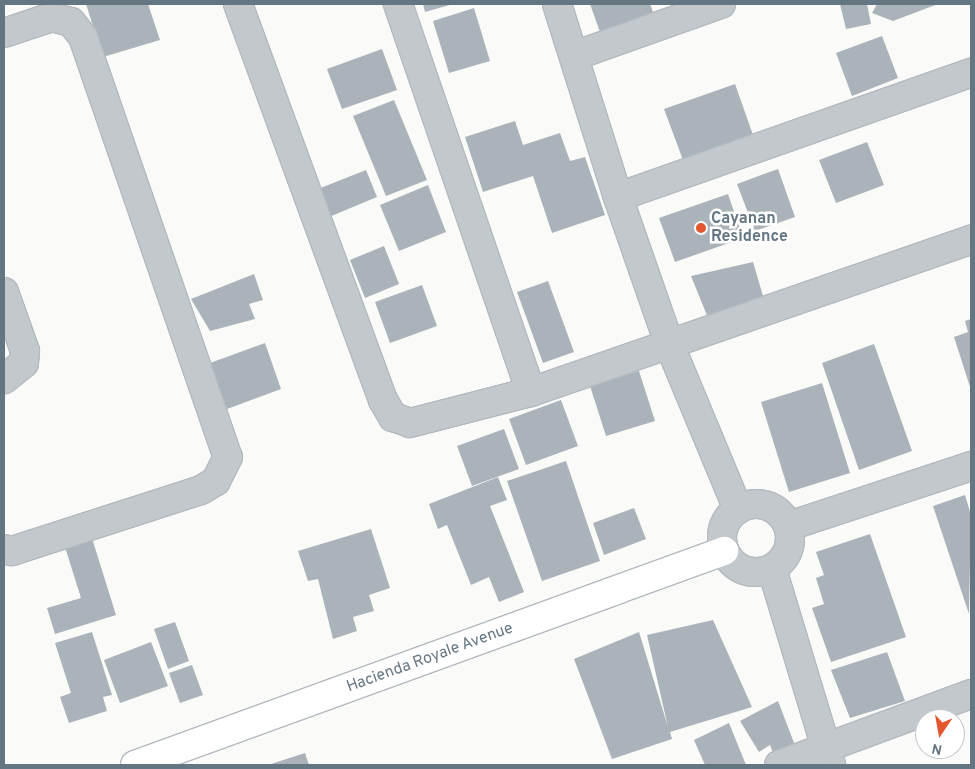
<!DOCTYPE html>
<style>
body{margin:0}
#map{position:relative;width:975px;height:769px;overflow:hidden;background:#fafaf8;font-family:Overpass,sans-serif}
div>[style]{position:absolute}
.building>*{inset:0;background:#aab3b9}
.roads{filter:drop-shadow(1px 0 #b3babf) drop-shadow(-1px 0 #b3babf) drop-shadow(0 1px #b3babf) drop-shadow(0 -1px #b3babf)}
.street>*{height:28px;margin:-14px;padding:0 14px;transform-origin:14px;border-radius:14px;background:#c3c8cc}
.street>.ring{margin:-14px;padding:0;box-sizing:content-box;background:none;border:28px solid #c3c8cc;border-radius:50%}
.secondary>*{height:28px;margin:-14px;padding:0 14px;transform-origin:14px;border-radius:14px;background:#fff}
.dots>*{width:14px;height:14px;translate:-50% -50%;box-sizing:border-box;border:2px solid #fff;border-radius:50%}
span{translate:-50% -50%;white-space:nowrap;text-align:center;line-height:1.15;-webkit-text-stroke:5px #fff;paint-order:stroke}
.poi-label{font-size:16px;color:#657683;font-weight:700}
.left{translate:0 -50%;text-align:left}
.street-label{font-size:16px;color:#657683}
.frame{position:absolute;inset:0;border:5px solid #657683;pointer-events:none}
.north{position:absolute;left:915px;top:709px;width:50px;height:50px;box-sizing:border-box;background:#fff;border:1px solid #c1c8cd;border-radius:50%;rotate:192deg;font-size:14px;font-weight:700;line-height:20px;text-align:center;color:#657683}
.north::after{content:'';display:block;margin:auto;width:18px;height:22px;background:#e4572e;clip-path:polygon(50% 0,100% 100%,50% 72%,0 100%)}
</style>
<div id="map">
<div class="building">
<div style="clip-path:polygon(86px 4px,148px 4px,160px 40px,103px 57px)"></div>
<div style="clip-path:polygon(423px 4px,453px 4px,425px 12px)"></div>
<div style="clip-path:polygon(590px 4px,650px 4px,653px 12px,600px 32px)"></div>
<div style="clip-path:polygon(840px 4px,867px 4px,871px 24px,846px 29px)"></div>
<div style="clip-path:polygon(877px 4px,938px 4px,893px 21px,872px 13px)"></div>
<div style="clip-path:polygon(474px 8px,490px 61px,449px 73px,433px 21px)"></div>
<div style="clip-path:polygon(882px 36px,898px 78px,852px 96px,836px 53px)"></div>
<div style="clip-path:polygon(382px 49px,397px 90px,342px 109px,327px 69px)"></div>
<div style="clip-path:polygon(735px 84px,753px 135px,683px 160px,664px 109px)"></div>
<div style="clip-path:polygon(394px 100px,427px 180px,386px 196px,353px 116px)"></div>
<div style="clip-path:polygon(515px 121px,523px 145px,560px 133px,570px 161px,585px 157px,605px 215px,552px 233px,533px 176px,483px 192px,465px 137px)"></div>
<div style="clip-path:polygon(867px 142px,884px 185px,836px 203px,819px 160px)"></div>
<div style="clip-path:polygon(778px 169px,795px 217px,755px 231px,737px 184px)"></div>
<div style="clip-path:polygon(366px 170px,377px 197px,329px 217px,318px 189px)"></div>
<div style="clip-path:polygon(428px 185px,446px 232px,399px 251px,380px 205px)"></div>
<div style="clip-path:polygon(728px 194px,743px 238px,675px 262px,659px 218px)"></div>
<div style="clip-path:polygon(384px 246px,399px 284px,365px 298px,350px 260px)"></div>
<div style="clip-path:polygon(753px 262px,763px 296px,708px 318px,691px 276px)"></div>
<div style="clip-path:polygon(254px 274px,263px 300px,249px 304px,255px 319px,210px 331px,191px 299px)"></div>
<div style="clip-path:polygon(548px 281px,574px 352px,543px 363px,517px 292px)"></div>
<div style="clip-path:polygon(422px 285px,437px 326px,390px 343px,375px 302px)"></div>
<div style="clip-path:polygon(971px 319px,971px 390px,954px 337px,968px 332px,965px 321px)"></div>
<div style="clip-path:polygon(265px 343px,281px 389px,227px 409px,210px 363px)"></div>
<div style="clip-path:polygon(874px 344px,912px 451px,859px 470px,822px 363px)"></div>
<div style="clip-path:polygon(639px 371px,655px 421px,606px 436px,590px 386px)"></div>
<div style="clip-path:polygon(822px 383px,850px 473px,789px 492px,761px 402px)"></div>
<div style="clip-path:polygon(561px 400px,578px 446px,526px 465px,509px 419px)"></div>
<div style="clip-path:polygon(504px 429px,519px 469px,472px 486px,457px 446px)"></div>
<div style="clip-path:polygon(566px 461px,600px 561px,542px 581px,507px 481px)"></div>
<div style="clip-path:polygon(498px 477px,507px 500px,490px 506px,524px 592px,499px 602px,489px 577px,471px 585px,447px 525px,438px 529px,429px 504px)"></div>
<div style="clip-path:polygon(965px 495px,971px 515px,969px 614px,933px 506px)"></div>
<div style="clip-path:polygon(634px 508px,646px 539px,604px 555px,593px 523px)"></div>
<div style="clip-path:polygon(371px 529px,390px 588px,369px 595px,374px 611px,353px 617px,357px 631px,333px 639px,318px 579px,308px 581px,298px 551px)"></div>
<div style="clip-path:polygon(870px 534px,906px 637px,831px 662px,812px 608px,824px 604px,816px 578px,824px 575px,816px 552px)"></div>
<div style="clip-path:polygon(91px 535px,116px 615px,55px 634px,47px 608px,81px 598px,64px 544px)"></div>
<div style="clip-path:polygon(713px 620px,752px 707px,670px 732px,672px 739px,612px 759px,574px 659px,639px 632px,668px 727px,647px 635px)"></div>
<div style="clip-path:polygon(175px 622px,189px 661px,168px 669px,154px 629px)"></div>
<div style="clip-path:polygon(92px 632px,112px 695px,103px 697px,107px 711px,69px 723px,60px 697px,71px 693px,55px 643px)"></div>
<div style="clip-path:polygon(151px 642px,168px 686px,120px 703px,104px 660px)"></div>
<div style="clip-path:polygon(887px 652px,905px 701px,850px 718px,831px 670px)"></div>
<div style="clip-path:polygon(192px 665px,203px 695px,180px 703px,169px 673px)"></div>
<div style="clip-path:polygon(778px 701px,796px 748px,774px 755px,770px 745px,759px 752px,740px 721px)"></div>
<div style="clip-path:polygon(729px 723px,746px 765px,705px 765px,694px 740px)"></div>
<div style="clip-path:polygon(305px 753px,309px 765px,268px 765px)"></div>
</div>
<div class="roads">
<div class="street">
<div style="left:238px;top:4px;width:422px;rotate:69.9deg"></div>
<div style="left:383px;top:400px;width:20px;rotate:60deg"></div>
<div style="left:393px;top:417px;width:18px;rotate:19deg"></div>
<div style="left:410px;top:423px;width:125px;rotate:-14.4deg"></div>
<div style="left:531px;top:392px;width:466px;rotate:-19.1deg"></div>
<div style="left:398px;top:4px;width:410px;rotate:71.1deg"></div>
<div style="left:557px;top:4px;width:202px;rotate:72.5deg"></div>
<div style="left:618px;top:197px;width:158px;rotate:70.8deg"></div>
<div style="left:670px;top:346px;width:177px;rotate:67.4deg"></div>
<div style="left:4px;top:33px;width:51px;rotate:-18.4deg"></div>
<div style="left:52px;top:17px;width:20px;rotate:15deg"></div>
<div style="left:71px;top:22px;width:19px;rotate:51deg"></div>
<div style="left:83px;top:37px;width:444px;rotate:71deg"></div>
<div style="left:228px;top:457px;width:27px;rotate:117deg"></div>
<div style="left:216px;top:481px;width:17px;rotate:149deg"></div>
<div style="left:201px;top:490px;width:199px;rotate:162.1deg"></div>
<div style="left:12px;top:551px;width:8px;rotate:-166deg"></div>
<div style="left:574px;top:56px;width:156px;rotate:-19.5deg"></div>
<div style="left:618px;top:197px;width:374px;rotate:-19.4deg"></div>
<div style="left:4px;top:292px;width:63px;rotate:70.4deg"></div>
<div style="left:25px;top:351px;width:12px;rotate:95deg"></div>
<div style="left:24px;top:363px;width:26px;rotate:141deg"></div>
<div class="ring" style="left:722px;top:504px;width:40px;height:40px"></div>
<div style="left:789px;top:526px;width:192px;rotate:-18.2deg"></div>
<div style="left:772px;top:569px;width:205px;rotate:73.2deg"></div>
<div style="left:779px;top:765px;width:205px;rotate:-20.3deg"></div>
</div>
<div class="secondary">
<div style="left:135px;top:765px;width:627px;rotate:-19.97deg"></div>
</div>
</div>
<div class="dots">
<div style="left:701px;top:228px;background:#e4572e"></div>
</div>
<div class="poi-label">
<span class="left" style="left:711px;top:228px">Cayanan<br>Residence</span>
</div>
<div class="street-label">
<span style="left:430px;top:658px;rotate:-20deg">Hacienda Royale Avenue</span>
</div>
<div class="frame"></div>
<div class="north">N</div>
</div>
